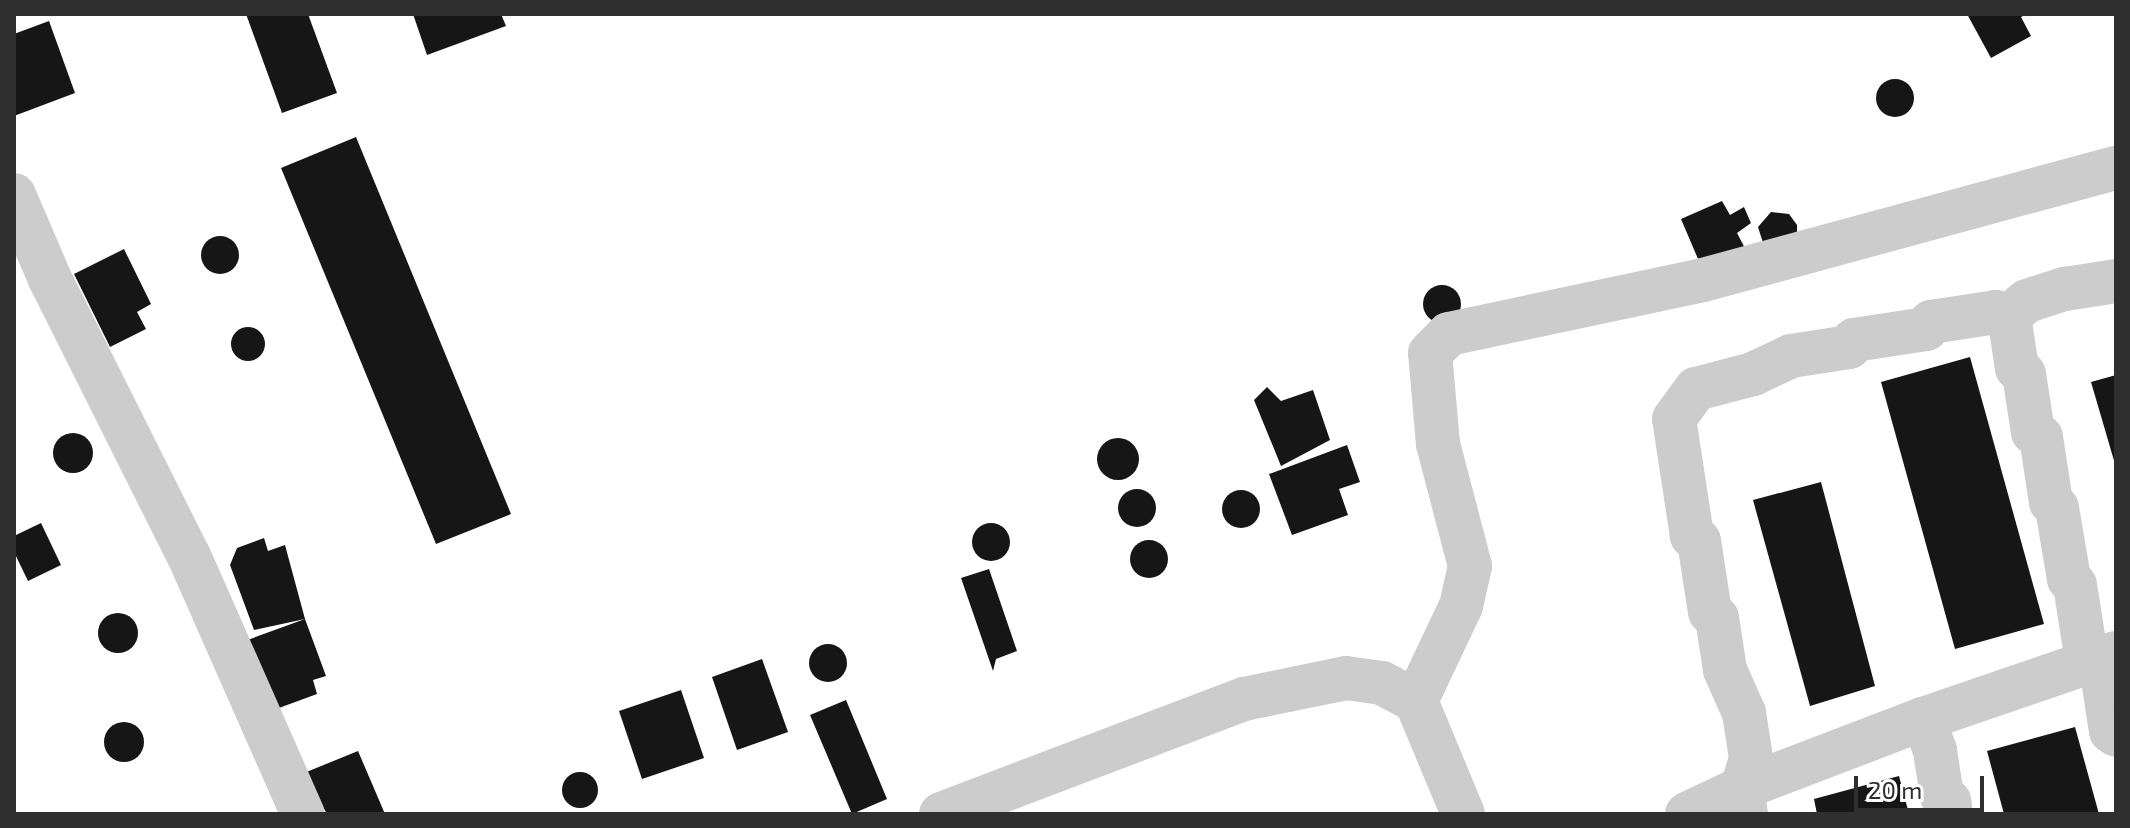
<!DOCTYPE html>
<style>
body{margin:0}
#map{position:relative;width:2130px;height:828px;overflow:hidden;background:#fff;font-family:"Exo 2",sans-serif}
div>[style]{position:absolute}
.building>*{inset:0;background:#161616}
.round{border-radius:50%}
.minor>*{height:44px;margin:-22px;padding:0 22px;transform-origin:22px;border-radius:22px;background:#ccc}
span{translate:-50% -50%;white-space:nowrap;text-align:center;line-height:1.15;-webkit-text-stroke:8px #fff;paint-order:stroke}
.frame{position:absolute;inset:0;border:16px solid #2f2f2f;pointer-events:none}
.scale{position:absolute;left:1854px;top:776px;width:130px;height:36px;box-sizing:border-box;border:4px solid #2f2f2f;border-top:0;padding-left:10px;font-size:24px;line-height:28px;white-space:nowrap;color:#2f2f2f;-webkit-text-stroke:6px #fff;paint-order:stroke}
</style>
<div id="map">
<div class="building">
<div style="clip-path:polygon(246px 14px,308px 14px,337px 93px,282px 113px)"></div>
<div style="clip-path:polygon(413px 14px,501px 14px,506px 26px,427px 55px)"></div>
<div style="clip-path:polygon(1967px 14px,2027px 14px,2021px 17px,2031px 36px,1991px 58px)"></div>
<div style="clip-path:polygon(49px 21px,75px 93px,14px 116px,14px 34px)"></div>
<div class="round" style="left:1876px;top:79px;width:38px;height:38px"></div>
<div style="clip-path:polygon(356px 137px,511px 514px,436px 544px,281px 168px)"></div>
<div style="clip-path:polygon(1722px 201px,1730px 215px,1744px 207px,1751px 223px,1737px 233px,1748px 254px,1704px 273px,1681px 219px)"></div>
<div style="clip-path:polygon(1771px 212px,1789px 214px,1797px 225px,1797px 237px,1764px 246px,1758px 227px)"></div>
<div class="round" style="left:201px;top:236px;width:38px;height:38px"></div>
<div style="clip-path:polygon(124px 249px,151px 304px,137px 312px,146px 329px,110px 347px,74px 274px)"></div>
<div class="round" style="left:1423px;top:285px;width:38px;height:38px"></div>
<div class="round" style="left:231px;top:327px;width:34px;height:34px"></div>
<div style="clip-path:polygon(1970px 357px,2044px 624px,1955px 649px,1881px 382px)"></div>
<div style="clip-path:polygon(2116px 375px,2116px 464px,2115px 464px,2091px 382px)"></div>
<div style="clip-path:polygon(1267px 387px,1281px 401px,1313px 390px,1330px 440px,1281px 466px,1254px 400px)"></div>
<div class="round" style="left:53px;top:433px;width:40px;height:40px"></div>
<div class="round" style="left:1097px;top:438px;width:42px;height:42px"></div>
<div style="clip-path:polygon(1347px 445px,1360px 482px,1339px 489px,1348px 515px,1292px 535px,1269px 474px)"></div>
<div style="clip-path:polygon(1821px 482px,1875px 686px,1810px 706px,1753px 500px)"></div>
<div class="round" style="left:1118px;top:489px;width:38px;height:38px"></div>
<div class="round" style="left:1222px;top:490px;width:38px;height:38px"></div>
<div class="round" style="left:972px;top:523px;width:38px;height:38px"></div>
<div style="clip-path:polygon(41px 523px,61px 565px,28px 581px,14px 552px,14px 536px)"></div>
<div style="clip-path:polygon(264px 538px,268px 551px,285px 545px,305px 619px,326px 676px,313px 680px,317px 694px,268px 712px,242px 642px,305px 619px,254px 630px,230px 565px,237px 548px)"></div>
<div class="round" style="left:1130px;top:540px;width:38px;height:38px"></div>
<div style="clip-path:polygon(989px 569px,1017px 651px,996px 659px,993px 671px,961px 578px)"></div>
<div class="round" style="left:98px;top:613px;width:40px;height:40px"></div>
<div class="round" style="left:809px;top:644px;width:38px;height:38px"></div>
<div style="clip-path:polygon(762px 659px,788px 732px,737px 750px,712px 677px)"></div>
<div style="clip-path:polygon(681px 690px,704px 758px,642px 779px,619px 711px)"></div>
<div style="clip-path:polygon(846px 700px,887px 799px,852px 814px,810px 715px)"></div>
<div class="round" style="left:104px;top:722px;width:40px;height:40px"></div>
<div style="clip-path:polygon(2075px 727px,2099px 814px,2004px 814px,1987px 751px)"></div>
<div style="clip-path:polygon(358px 751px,385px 814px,327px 814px,304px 773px)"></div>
<div class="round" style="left:562px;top:772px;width:36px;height:36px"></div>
<div style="clip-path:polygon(1899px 776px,1909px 814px,1817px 814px,1814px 799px)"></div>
</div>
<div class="minor">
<div style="left:14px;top:195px;width:91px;rotate:66.8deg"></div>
<div style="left:50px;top:279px;width:310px;rotate:63.4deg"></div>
<div style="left:189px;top:556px;width:282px;rotate:66.2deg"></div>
<div style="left:2009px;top:316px;width:53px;rotate:81.3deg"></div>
<div style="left:2017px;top:368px;width:9px;rotate:41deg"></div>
<div style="left:2024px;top:374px;width:59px;rotate:81.2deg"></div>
<div style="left:2033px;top:432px;width:9px;rotate:32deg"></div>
<div style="left:2041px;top:437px;width:66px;rotate:81.3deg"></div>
<div style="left:2051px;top:502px;width:8px;rotate:45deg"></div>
<div style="left:2057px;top:508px;width:72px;rotate:80.4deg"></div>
<div style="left:2069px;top:579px;width:8px;rotate:45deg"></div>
<div style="left:2075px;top:585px;width:78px;rotate:81.1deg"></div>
<div style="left:2087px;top:662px;width:19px;rotate:36deg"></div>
<div style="left:2102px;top:673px;width:59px;rotate:81.2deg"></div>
<div style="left:2111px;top:731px;width:6px;rotate:39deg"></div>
<div style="left:2009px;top:316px;width:23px;rotate:-40deg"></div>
<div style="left:2027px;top:301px;width:40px;rotate:-18deg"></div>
<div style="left:2065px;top:289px;width:52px;rotate:-8.9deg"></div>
<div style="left:1416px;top:701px;width:105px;rotate:-64.7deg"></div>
<div style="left:1461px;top:606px;width:41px;rotate:-77.3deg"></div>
<div style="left:1470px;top:566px;width:126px;rotate:-104.7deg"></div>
<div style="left:1438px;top:444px;width:91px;rotate:-95deg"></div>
<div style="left:1430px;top:353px;width:27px;rotate:-45deg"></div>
<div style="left:1449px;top:334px;width:260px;rotate:-12deg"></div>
<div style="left:1703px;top:280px;width:428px;rotate:-15.2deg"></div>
<div style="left:1923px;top:719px;width:34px;rotate:69deg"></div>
<div style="left:1935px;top:751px;width:46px;rotate:81.2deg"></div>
<div style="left:1942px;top:796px;width:9px;rotate:36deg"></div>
<div style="left:1949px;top:801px;width:13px;rotate:81deg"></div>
<div style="left:941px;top:814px;width:324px;rotate:-20.8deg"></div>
<div style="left:1244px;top:699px;width:104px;rotate:-11.6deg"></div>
<div style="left:1346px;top:678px;width:36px;rotate:8deg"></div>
<div style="left:1382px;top:683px;width:38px;rotate:28deg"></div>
<div style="left:1416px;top:701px;width:122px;rotate:67.4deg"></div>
<div style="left:1687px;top:814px;width:61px;rotate:-25.3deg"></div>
<div style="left:1742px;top:788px;width:194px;rotate:-20.9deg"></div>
<div style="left:1923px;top:719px;width:204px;rotate:-18.9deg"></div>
<div style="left:1746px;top:814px;width:26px;rotate:-99deg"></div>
<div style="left:1742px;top:788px;width:31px;rotate:-73deg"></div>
<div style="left:1751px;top:758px;width:46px;rotate:-98.8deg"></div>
<div style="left:1744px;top:713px;width:47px;rotate:-113.8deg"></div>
<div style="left:1725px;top:670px;width:53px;rotate:-98.7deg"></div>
<div style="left:1717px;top:618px;width:9px;rotate:-139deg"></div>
<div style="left:1710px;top:612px;width:72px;rotate:-98.8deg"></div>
<div style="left:1699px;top:541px;width:9px;rotate:-144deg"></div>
<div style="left:1692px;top:536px;width:118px;rotate:-98.7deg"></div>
<div style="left:1674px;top:419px;width:37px;rotate:-54deg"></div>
<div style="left:1696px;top:389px;width:59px;rotate:-14.7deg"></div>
<div style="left:1753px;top:374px;width:42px;rotate:-25.3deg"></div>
<div style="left:1791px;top:356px;width:59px;rotate:-8.8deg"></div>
<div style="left:1849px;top:347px;width:9px;rotate:-54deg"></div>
<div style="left:1854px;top:340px;width:73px;rotate:-8.7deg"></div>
<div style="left:1926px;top:329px;width:9px;rotate:-54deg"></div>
<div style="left:1931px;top:322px;width:66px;rotate:-8.7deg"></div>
<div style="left:1996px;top:312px;width:14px;rotate:17deg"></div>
</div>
<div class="frame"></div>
<div class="scale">20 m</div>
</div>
